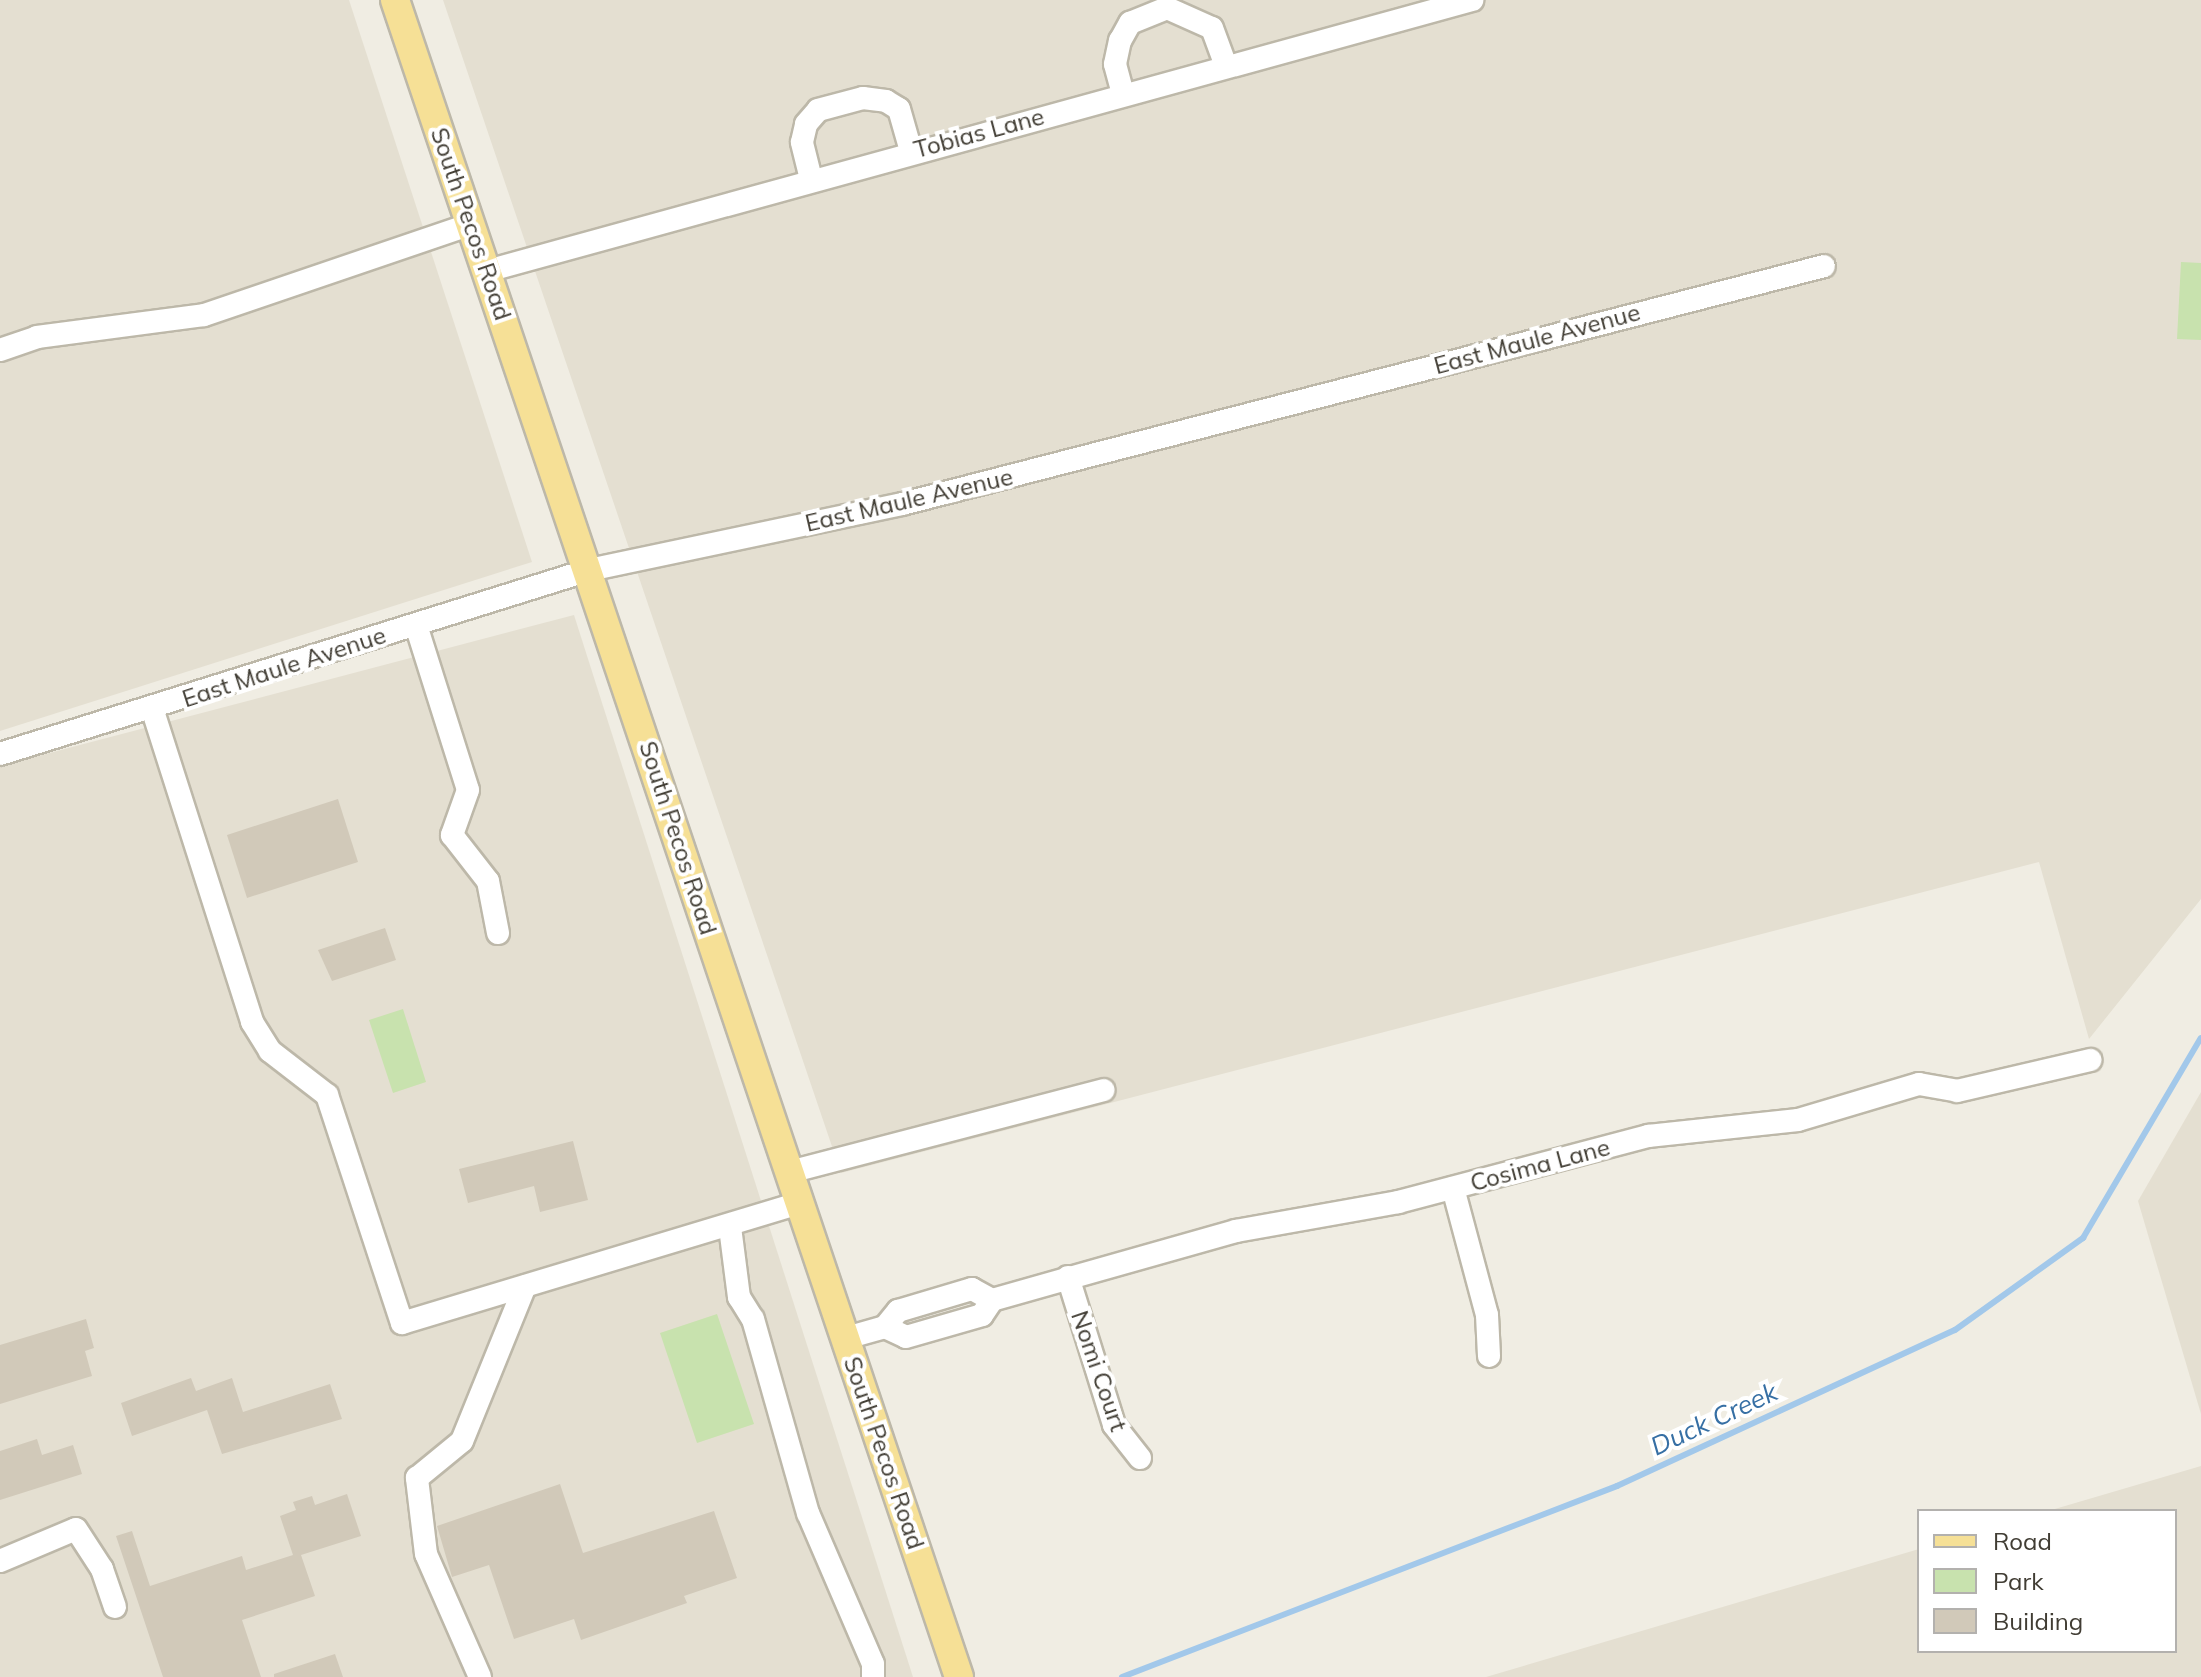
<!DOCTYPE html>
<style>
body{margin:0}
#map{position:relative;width:2201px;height:1677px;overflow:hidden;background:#f0ede3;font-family:Mulish,sans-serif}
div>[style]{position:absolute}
.residential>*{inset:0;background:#e4dfd1}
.green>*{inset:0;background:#c8e2ae}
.stream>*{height:6px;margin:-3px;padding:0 3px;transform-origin:3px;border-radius:3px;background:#a2c8ea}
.building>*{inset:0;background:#d1c9b9}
.roads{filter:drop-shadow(2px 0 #bdb8a9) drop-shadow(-2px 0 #bdb8a9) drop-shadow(0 2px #bdb8a9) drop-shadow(0 -2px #bdb8a9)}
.minor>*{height:22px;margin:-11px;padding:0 11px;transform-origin:11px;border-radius:11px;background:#fff}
.major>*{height:28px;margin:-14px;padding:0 14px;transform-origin:14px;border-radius:14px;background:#f6e096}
span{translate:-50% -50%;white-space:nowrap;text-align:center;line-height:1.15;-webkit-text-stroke:8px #fff;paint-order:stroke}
.street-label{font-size:24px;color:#413d34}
.water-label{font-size:26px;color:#366fa4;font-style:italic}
.legend{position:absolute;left:1917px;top:1509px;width:260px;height:144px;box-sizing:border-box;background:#fff;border:2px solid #b3b1ae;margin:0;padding:10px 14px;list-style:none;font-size:24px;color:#413d34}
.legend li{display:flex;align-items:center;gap:16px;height:40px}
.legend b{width:40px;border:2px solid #b3b1ae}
</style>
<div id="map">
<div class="residential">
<div style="clip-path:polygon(0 0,349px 0,532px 562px,0 731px)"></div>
<div style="clip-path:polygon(443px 0,2201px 0,2201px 899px,2089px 1039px,2039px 862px,841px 1173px)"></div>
<div style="clip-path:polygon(574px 615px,913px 1677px,0 1677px,0 766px)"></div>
<div style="clip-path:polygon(2201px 1092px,2201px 1414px,2138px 1201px)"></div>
<div style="clip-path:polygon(2201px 1466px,2201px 1677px,1486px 1677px,1919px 1549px,1919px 1651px,2175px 1651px,2175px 1511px,2048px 1511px)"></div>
</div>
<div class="green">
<div style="clip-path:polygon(2181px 262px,2201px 263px,2201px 340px,2177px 339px)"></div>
<div style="clip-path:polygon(403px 1009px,426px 1082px,393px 1093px,369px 1020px)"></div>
<div style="clip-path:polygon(717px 1314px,754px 1424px,697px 1443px,660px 1333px)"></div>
</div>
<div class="stream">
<div style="left:1122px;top:1677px;width:531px;rotate:-21.1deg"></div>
<div style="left:1617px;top:1486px;width:372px;rotate:-24.8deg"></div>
<div style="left:1955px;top:1330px;width:158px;rotate:-35.7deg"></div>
<div style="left:2083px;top:1238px;width:232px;rotate:-59.5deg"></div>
</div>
<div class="building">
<div style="clip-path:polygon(338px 799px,358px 862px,247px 898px,227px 835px)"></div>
<div style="clip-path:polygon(385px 928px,396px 960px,332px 981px,318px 950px)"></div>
<div style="clip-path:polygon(573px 1141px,588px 1200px,540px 1212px,534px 1186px,468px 1203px,459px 1169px)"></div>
<div style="clip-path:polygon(86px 1319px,94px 1348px,85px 1351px,92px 1376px,0 1404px,0 1345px)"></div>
<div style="clip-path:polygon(191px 1378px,196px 1391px,232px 1378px,243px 1412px,330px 1384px,342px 1419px,222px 1454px,207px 1410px,132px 1436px,121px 1403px)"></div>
<div style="clip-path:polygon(37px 1439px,42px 1455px,73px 1445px,82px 1474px,0 1500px,0 1451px)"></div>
<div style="clip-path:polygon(560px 1484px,583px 1553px,714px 1511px,737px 1578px,684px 1596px,687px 1603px,581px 1640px,574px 1619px,514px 1639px,489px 1565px,452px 1577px,437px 1526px)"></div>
<div style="clip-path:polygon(347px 1494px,361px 1536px,301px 1555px,315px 1596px,242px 1620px,261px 1677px,163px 1677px,116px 1536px,132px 1531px,150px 1586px,242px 1556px,246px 1570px,293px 1555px,280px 1516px,296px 1510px,293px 1502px,312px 1496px,315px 1505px)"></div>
<div style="clip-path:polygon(335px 1654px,343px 1677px,274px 1677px,274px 1674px)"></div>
</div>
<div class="roads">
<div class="minor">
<div style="left:1123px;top:94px;width:31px;rotate:-105deg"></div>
<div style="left:1115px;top:64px;width:24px;rotate:-78deg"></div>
<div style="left:1120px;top:41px;width:21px;rotate:-61deg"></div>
<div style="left:1130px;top:23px;width:40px;rotate:-22deg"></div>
<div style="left:1167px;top:8px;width:49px;rotate:24deg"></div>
<div style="left:1212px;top:28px;width:40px;rotate:69.8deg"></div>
<div style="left:811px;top:179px;width:38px;rotate:-104deg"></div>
<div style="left:802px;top:142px;width:18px;rotate:-77deg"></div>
<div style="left:806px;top:124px;width:18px;rotate:-49deg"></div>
<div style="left:818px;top:110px;width:47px;rotate:-14.9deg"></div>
<div style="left:863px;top:98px;width:23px;rotate:7deg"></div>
<div style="left:886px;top:101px;width:15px;rotate:32deg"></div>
<div style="left:899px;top:109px;width:44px;rotate:74.1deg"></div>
<div style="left:487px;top:271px;width:1022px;rotate:-15.38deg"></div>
<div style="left:0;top:350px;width:39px;rotate:-19deg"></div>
<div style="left:37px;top:337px;width:168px;rotate:-7.5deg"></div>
<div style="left:204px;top:315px;width:282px;rotate:-18.8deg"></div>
<div style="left:416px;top:625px;width:173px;rotate:72.5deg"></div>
<div style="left:468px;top:790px;width:48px;rotate:109.6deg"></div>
<div style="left:452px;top:835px;width:58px;rotate:52deg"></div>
<div style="left:488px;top:881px;width:53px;rotate:79.1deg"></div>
<div style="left:152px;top:708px;width:330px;rotate:72.3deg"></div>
<div style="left:252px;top:1022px;width:34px;rotate:58deg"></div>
<div style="left:270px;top:1051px;width:72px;rotate:37.7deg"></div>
<div style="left:327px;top:1095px;width:240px;rotate:71.8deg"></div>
<div style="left:402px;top:1323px;width:416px;rotate:-16.8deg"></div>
<div style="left:0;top:754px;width:617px;rotate:-17.35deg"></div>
<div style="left:589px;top:570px;width:320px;rotate:-11.9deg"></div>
<div style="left:902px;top:504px;width:952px;rotate:-14.47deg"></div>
<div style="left:789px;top:1172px;width:325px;rotate:-14.6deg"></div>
<div style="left:1453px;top:1188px;width:131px;rotate:75deg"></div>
<div style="left:1487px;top:1315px;width:41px;rotate:87.2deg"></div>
<div style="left:730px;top:1227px;width:71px;rotate:82.7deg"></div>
<div style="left:739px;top:1297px;width:26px;rotate:58deg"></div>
<div style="left:753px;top:1319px;width:202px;rotate:74.2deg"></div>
<div style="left:808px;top:1513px;width:164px;rotate:66.7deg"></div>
<div style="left:873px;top:1664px;width:13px;rotate:90deg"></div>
<div style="left:1068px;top:1277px;width:155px;rotate:72.7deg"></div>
<div style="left:1114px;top:1425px;width:42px;rotate:51.8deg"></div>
<div style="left:885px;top:1327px;width:23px;rotate:25deg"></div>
<div style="left:906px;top:1337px;width:79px;rotate:-16.1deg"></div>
<div style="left:982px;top:1315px;width:18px;rotate:-56deg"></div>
<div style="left:992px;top:1300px;width:254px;rotate:-15.8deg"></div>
<div style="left:1236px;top:1231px;width:165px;rotate:-10.1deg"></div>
<div style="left:1398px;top:1202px;width:259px;rotate:-14.8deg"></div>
<div style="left:1648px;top:1136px;width:151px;rotate:-6.1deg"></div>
<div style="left:1798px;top:1120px;width:126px;rotate:-16.6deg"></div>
<div style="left:1919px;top:1084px;width:39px;rotate:10deg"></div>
<div style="left:1957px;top:1091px;width:137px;rotate:-13.1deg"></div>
<div style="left:846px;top:1338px;width:41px;rotate:-15.8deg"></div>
<div style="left:885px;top:1327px;width:21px;rotate:-51deg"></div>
<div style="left:898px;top:1311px;width:77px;rotate:-16.6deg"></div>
<div style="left:972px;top:1289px;width:23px;rotate:29deg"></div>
<div style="left:0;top:1561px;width:82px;rotate:-22.8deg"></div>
<div style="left:76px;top:1529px;width:48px;rotate:57deg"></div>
<div style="left:102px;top:1569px;width:40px;rotate:71.1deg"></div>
<div style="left:480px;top:1677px;width:134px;rotate:-113.7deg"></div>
<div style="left:426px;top:1554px;width:77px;rotate:-96.8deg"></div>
<div style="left:417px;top:1478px;width:58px;rotate:-39.4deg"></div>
<div style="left:462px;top:1441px;width:167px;rotate:-67.9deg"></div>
</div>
<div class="major">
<div style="left:395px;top:0;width:1769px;rotate:71.41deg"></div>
</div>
</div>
<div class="street-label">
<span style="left:979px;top:133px;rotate:-15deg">Tobias Lane</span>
<span style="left:471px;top:224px;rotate:71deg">South Pecos Road</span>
<span style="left:1537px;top:339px;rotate:-15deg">East Maule Avenue</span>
<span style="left:909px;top:500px;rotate:-13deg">East Maule Avenue</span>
<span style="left:284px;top:667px;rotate:-18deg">East Maule Avenue</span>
<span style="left:678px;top:838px;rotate:72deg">South Pecos Road</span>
<span style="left:1540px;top:1165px;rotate:-15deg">Cosima Lane</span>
<span style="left:1099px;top:1371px;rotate:71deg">Nomi Court</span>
<span style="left:884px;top:1453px;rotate:71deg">South Pecos Road</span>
</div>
<div class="water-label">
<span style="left:1714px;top:1419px;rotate:-25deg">Duck Creek</span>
</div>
<ul class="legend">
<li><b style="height:10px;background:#f6e096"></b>Road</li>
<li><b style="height:22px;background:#c8e2ae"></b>Park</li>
<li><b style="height:22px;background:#d1c9b9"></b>Building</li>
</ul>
</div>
